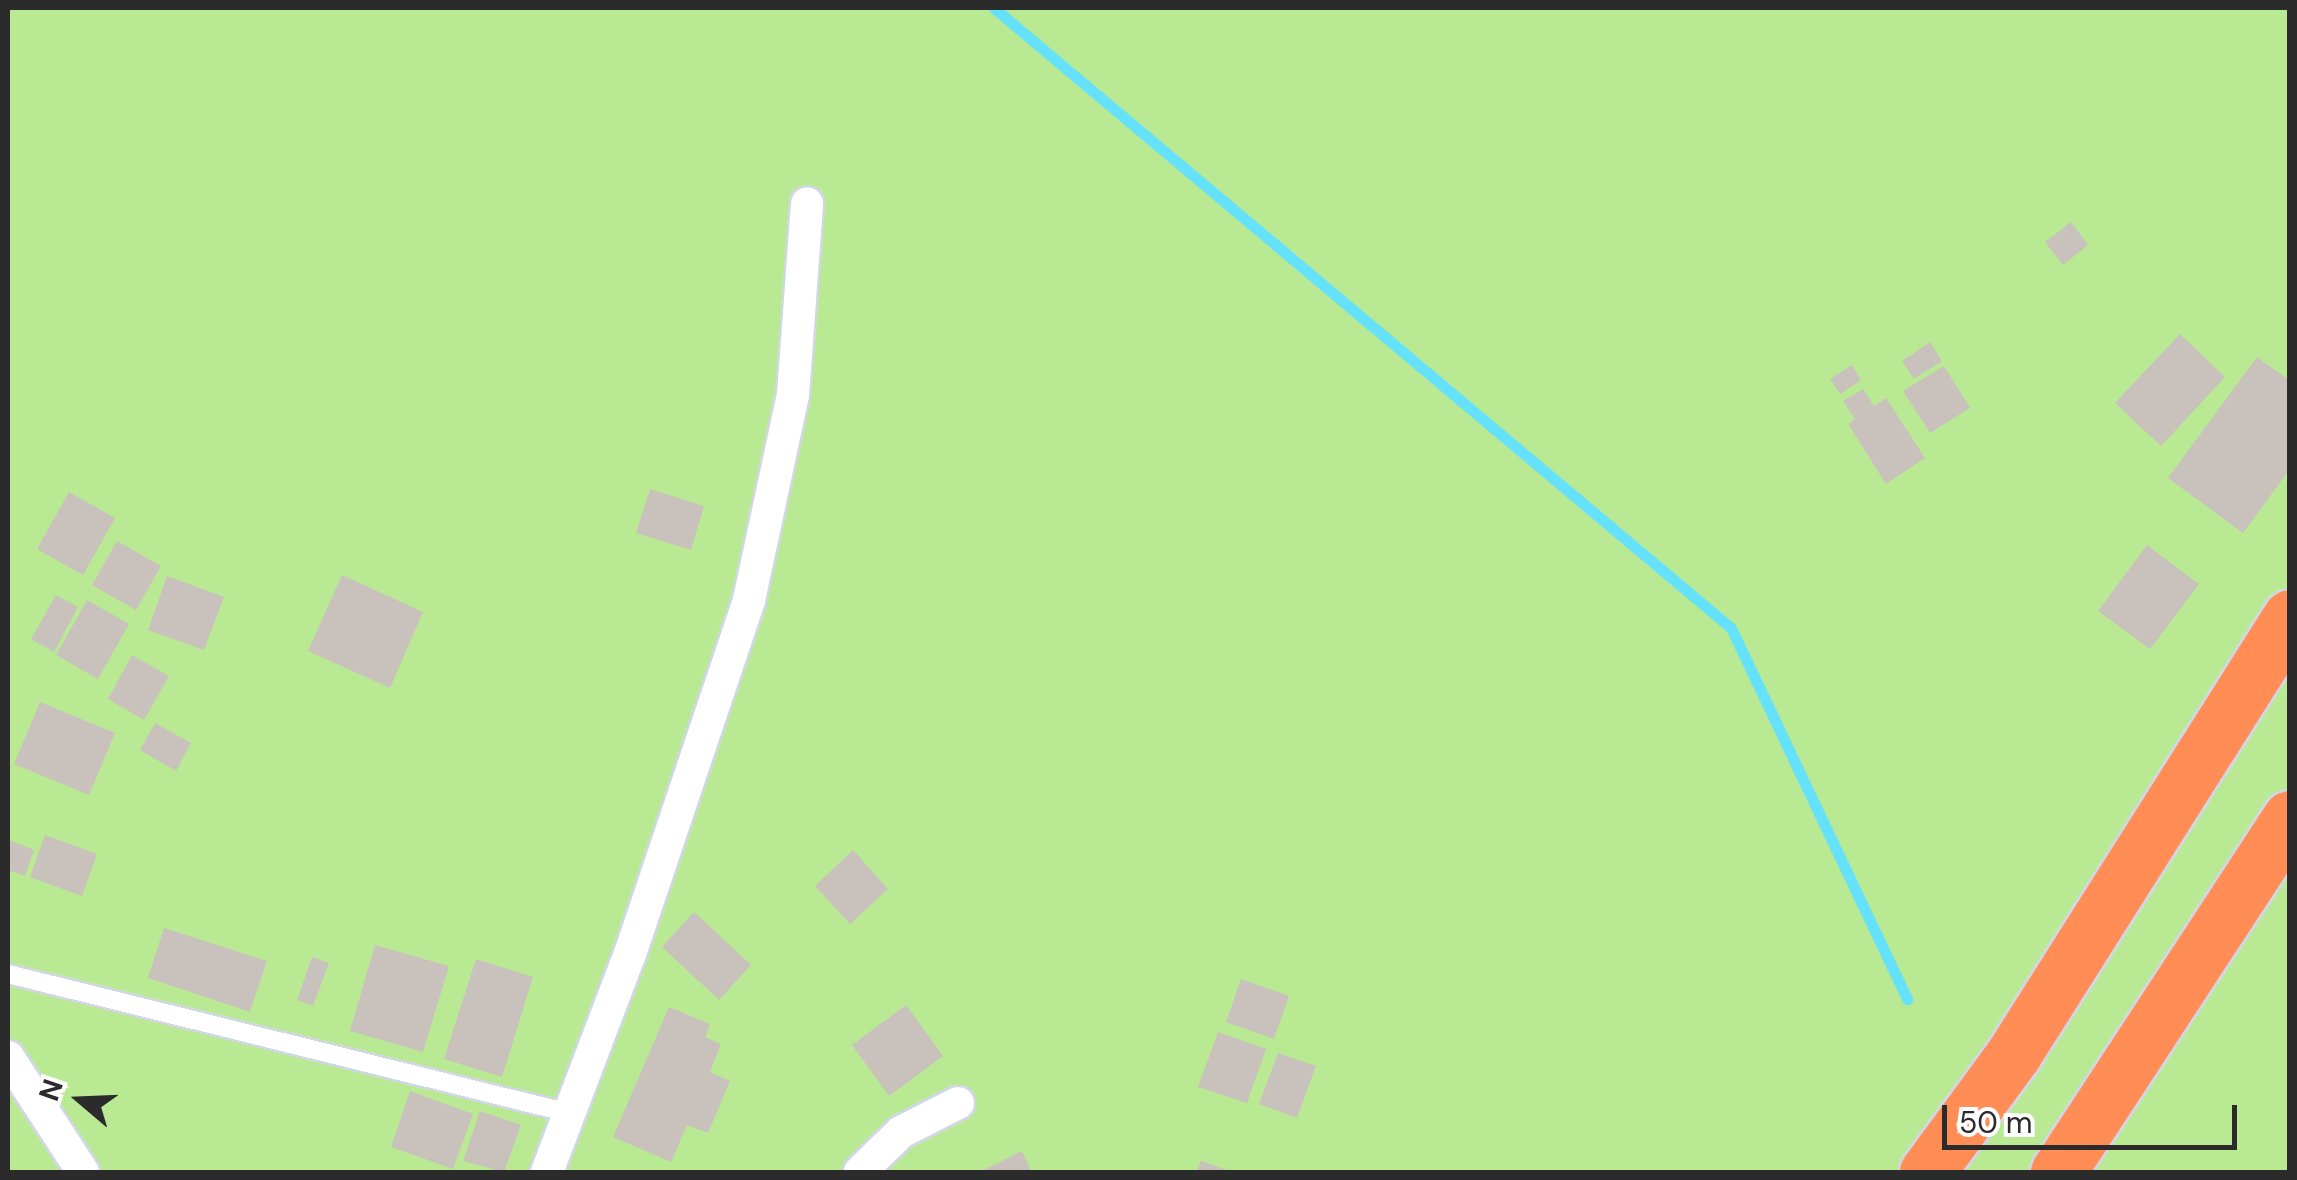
<!DOCTYPE html>
<style>
body{margin:0}
#map{position:relative;width:2297px;height:1180px;overflow:hidden;background:#eee4db;font-family:"DM Sans",sans-serif}
div>[style]{position:absolute}
.green>*{inset:0;background:#b9ea93}
.stream>*{height:11px;margin:-5.5px;padding:0 5.5px;transform-origin:5.5px;border-radius:5.5px;background:#65e2fa}
.building>*{inset:0;background:#c9c1bb}
.roads{filter:drop-shadow(2px 0 #d1d7e5) drop-shadow(-2px 0 #d1d7e5) drop-shadow(0 2px #d1d7e5) drop-shadow(0 -2px #d1d7e5)}
.lane>*{height:18px;margin:-9px;padding:0 9px;transform-origin:9px;border-radius:9px;background:#fff}
.street>*{height:32px;margin:-16px;padding:0 16px;transform-origin:16px;border-radius:16px;background:#fff}
.highway>*{height:55px;margin:-27.5px;padding:0 27.5px;transform-origin:27.5px;border-radius:27.5px;background:#ff8d55}
span{translate:-50% -50%;white-space:nowrap;text-align:center;line-height:1.15;-webkit-text-stroke:9px #fff;paint-order:stroke}
.frame{position:absolute;inset:0;border:10px solid #2b2b2b;pointer-events:none}
.north{position:absolute;left:30px;top:1050px;width:100px;height:100px;-webkit-text-stroke:8px #fff;paint-order:stroke;rotate:289deg;font-size:28px;font-weight:700;line-height:40px;text-align:center;color:#2b2b2b}
.north::after{content:'';display:block;margin:auto;width:35px;height:45px;background:#2b2b2b;clip-path:polygon(50% 0,100% 100%,50% 72%,0 100%)}
.scale{position:absolute;left:1942px;top:1105px;width:295px;height:45px;box-sizing:border-box;border:5px solid #2b2b2b;border-top:0;padding-left:12px;font-size:30px;line-height:35px;white-space:nowrap;color:#2b2b2b;-webkit-text-stroke:8px #fff;paint-order:stroke}
</style>
<div id="map">
<div class="green">
<div style="clip-path:polygon(8px 8px,2289px 8px,2289px 1172px,8px 1172px)"></div>
</div>
<div class="stream">
<div style="left:994px;top:8px;width:963px;rotate:40.07deg"></div>
<div style="left:1731px;top:628px;width:411px;rotate:64.6deg"></div>
</div>
<div class="building">
<div style="clip-path:polygon(2071px 222px,2088px 245px,2063px 265px,2045px 242px)"></div>
<div style="clip-path:polygon(2180px 334px,2225px 377px,2161px 446px,2115px 403px)"></div>
<div style="clip-path:polygon(1930px 342px,1942px 361px,1914px 379px,1902px 361px)"></div>
<div style="clip-path:polygon(2257px 357px,2290px 381px,2290px 469px,2243px 533px,2168px 478px)"></div>
<div style="clip-path:polygon(1852px 365px,1861px 380px,1840px 394px,1830px 379px)"></div>
<div style="clip-path:polygon(1944px 366px,1970px 408px,1930px 433px,1903px 391px)"></div>
<div style="clip-path:polygon(1863px 389px,1874px 406px,1886px 398px,1925px 458px,1886px 484px,1848px 424px,1855px 419px,1843px 401px)"></div>
<div style="clip-path:polygon(650px 489px,704px 506px,691px 550px,636px 533px)"></div>
<div style="clip-path:polygon(69px 492px,115px 518px,83px 575px,37px 549px)"></div>
<div style="clip-path:polygon(117px 541px,161px 566px,136px 610px,92px 585px)"></div>
<div style="clip-path:polygon(2147px 545px,2199px 584px,2150px 649px,2098px 611px)"></div>
<div style="clip-path:polygon(342px 575px,423px 612px,390px 688px,308px 651px)"></div>
<div style="clip-path:polygon(167px 576px,224px 597px,204px 650px,148px 630px)"></div>
<div style="clip-path:polygon(56px 595px,78px 607px,54px 652px,31px 639px)"></div>
<div style="clip-path:polygon(87px 600px,129px 624px,98px 679px,56px 655px)"></div>
<div style="clip-path:polygon(132px 655px,169px 676px,144px 720px,108px 699px)"></div>
<div style="clip-path:polygon(40px 702px,115px 733px,89px 795px,14px 764px)"></div>
<div style="clip-path:polygon(155px 723px,191px 743px,176px 771px,140px 750px)"></div>
<div style="clip-path:polygon(45px 835px,97px 854px,82px 896px,30px 877px)"></div>
<div style="clip-path:polygon(9px 840px,34px 850px,25px 876px,8px 870px)"></div>
<div style="clip-path:polygon(853px 850px,888px 889px,850px 924px,815px 886px)"></div>
<div style="clip-path:polygon(694px 912px,751px 965px,719px 1000px,662px 947px)"></div>
<div style="clip-path:polygon(164px 928px,267px 961px,250px 1012px,148px 978px)"></div>
<div style="clip-path:polygon(375px 945px,449px 966px,423px 1052px,350px 1031px)"></div>
<div style="clip-path:polygon(312px 957px,329px 963px,313px 1006px,297px 1000px)"></div>
<div style="clip-path:polygon(476px 959px,533px 977px,502px 1077px,444px 1059px)"></div>
<div style="clip-path:polygon(1241px 979px,1289px 996px,1274px 1039px,1226px 1022px)"></div>
<div style="clip-path:polygon(906px 1005px,943px 1056px,889px 1096px,852px 1045px)"></div>
<div style="clip-path:polygon(669px 1007px,710px 1024px,705px 1037px,721px 1044px,710px 1072px,730px 1081px,708px 1133px,687px 1125px,671px 1162px,613px 1137px)"></div>
<div style="clip-path:polygon(1218px 1032px,1266px 1049px,1247px 1103px,1198px 1087px)"></div>
<div style="clip-path:polygon(1278px 1053px,1316px 1066px,1297px 1118px,1259px 1104px)"></div>
<div style="clip-path:polygon(410px 1091px,473px 1114px,453px 1169px,391px 1147px)"></div>
<div style="clip-path:polygon(480px 1111px,521px 1125px,504px 1172px,463px 1161px)"></div>
<div style="clip-path:polygon(1022px 1151px,1032px 1172px,979px 1172px)"></div>
<div style="clip-path:polygon(1201px 1161px,1233px 1172px,1196px 1172px)"></div>
</div>
<div class="roads">
<div class="lane">
<div style="left:8px;top:974px;width:578px;rotate:13.92deg"></div>
</div>
<div class="street">
<div style="left:8px;top:1057px;width:137px;rotate:56.9deg"></div>
<div style="left:547px;top:1172px;width:233px;rotate:-69.2deg"></div>
<div style="left:630px;top:954px;width:373px;rotate:-71.4deg"></div>
<div style="left:749px;top:600px;width:210px;rotate:-77.9deg"></div>
<div style="left:793px;top:395px;width:192px;rotate:-85.8deg"></div>
<div style="left:860px;top:1172px;width:57px;rotate:-44.3deg"></div>
<div style="left:901px;top:1132px;width:64px;rotate:-27deg"></div>
</div>
<div class="highway">
<div style="left:1927px;top:1172px;width:145px;rotate:-53.7deg"></div>
<div style="left:2013px;top:1055px;width:518px;rotate:-57.69deg"></div>
<div style="left:2058px;top:1172px;width:423px;rotate:-56.8deg"></div>
</div>
</div>
<div class="frame"></div>
<div class="north">N</div>
<div class="scale">50 m</div>
</div>
